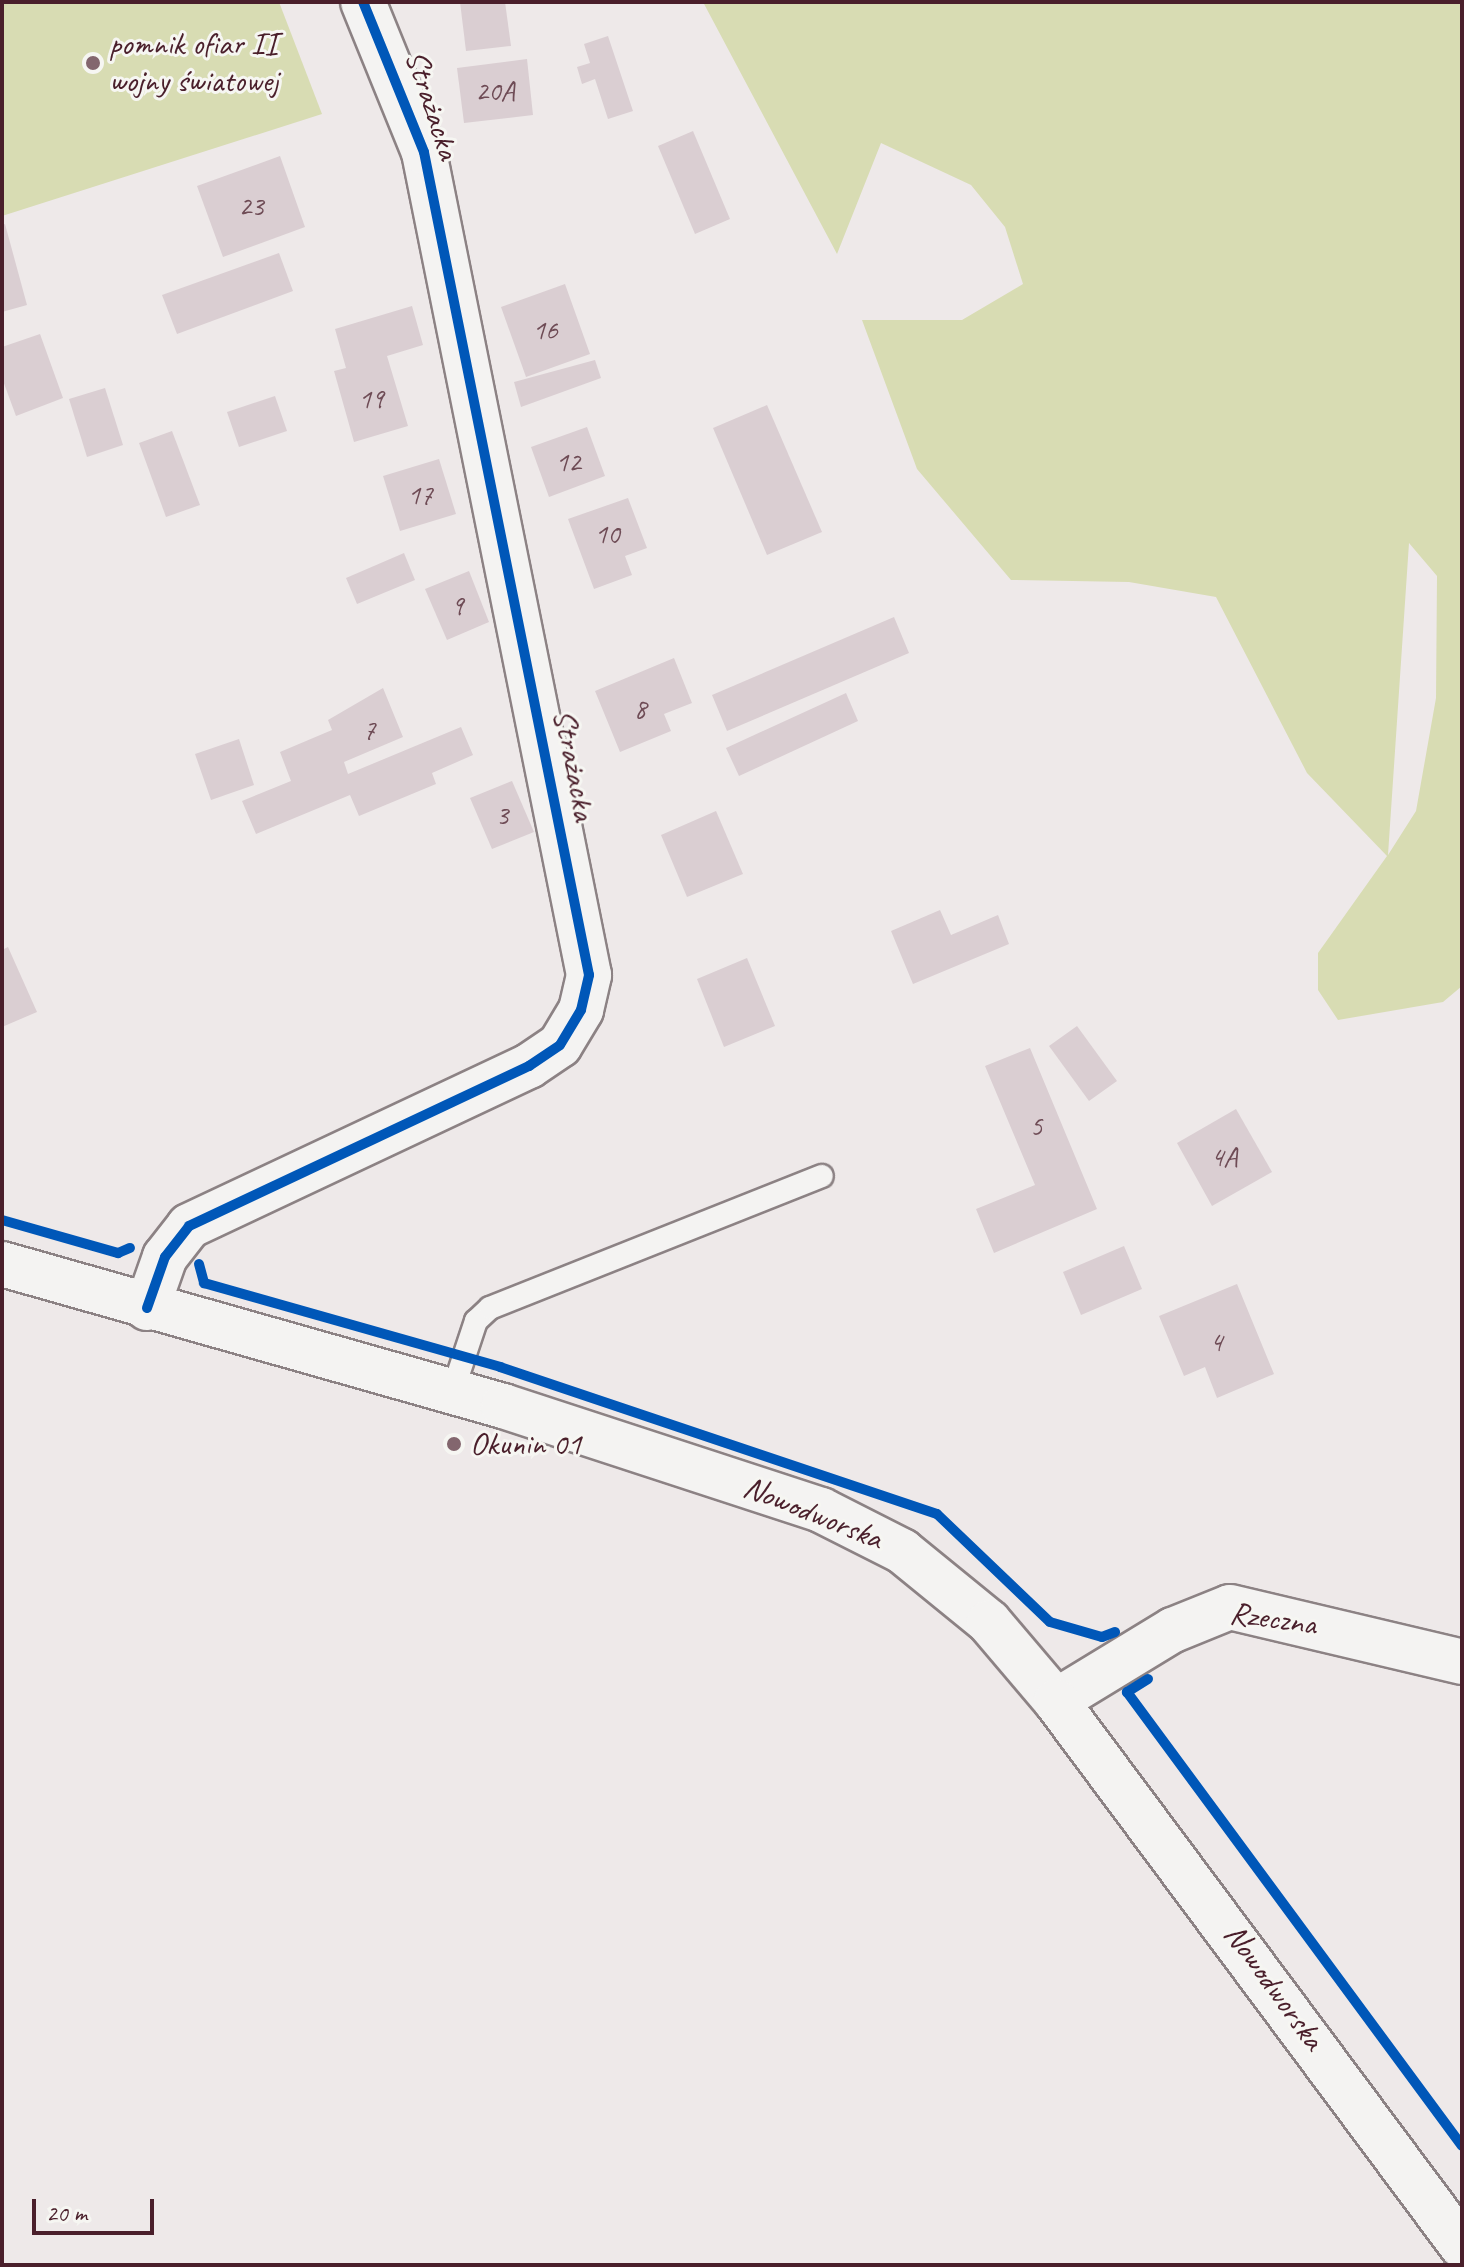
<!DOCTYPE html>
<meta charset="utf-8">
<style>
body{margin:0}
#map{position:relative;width:1464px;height:2267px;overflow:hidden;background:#eee9e9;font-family:Caveat,sans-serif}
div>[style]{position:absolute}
.green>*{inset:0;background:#d8dcb3}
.building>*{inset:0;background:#daced2}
.roads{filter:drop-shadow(2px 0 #8c8284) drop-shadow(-2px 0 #8c8284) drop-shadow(0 2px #8c8284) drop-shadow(0 -2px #8c8284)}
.lane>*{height:22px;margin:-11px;padding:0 11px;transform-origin:11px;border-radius:11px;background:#f4f3f2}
.street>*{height:44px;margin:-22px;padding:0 22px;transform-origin:22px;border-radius:22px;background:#f4f3f2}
.secondary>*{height:44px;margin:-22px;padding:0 22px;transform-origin:22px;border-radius:22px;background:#f4f3f2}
.cycleway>*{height:10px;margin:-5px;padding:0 5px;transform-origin:5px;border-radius:5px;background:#0057b8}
.dots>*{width:22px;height:22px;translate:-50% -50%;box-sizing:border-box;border:4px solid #f6f6f2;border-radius:50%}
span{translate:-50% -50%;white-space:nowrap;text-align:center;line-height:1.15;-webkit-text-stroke:6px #f6f6f2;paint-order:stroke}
.number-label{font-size:28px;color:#6e4b55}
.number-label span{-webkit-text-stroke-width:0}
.poi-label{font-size:32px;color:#4a1f2b}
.left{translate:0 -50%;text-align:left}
.street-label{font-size:32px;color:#4a1f2b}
.frame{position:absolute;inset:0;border:4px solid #4a1f2b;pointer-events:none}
.scale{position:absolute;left:32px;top:2199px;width:122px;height:36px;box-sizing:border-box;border:4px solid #4a1f2b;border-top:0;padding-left:10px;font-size:24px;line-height:28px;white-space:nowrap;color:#4a1f2b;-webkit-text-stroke:6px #f6f6f2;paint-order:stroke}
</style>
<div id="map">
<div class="green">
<div style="clip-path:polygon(2px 2px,279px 2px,322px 114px,2px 216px)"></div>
<div style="clip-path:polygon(evenodd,703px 2px,1462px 2px,1462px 986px,1443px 1002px,1338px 1020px,1318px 990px,1318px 953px,1387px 856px,1307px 773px,1216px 597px,1129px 582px,1011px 580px,917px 469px,862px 320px,962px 320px,1023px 284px,1005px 227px,971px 185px,881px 143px,837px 254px,703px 2px,1409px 543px,1437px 576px,1436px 698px,1416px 811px,1388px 855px,1409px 543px)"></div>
</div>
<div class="building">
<div style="clip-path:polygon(460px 2px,505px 2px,511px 46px,466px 51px)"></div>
<div style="clip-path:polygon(608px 36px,633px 111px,608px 119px,595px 79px,582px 84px,577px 67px,590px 63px,584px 44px)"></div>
<div style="clip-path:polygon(527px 59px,533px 115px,464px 123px,457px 68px)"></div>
<div style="clip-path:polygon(693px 131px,730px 219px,695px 234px,658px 146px)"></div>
<div style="clip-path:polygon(280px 156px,305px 227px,223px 257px,197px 186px)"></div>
<div style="clip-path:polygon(5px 224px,27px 305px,2px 312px,2px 225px)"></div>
<div style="clip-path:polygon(279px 253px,293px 291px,177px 334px,162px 295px)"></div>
<div style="clip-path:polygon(565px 284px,590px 354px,526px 377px,501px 307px)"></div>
<div style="clip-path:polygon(412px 306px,423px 345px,387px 356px,408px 426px,354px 442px,334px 371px,346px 368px,335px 329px)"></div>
<div style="clip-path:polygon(40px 334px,63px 398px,16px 416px,2px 378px,2px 347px)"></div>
<div style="clip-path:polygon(595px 360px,601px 378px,521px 407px,514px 382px)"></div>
<div style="clip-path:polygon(105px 388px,123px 445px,87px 457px,69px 399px)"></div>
<div style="clip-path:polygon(275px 396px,287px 431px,239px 447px,227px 412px)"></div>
<div style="clip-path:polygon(767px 405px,822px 532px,767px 555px,713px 428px)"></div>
<div style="clip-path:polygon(587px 427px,605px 476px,549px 497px,531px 447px)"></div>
<div style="clip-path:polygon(172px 431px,200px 505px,166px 517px,139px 443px)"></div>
<div style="clip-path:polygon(439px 459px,456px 514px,400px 531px,383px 476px)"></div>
<div style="clip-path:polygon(628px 498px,647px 548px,625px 556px,632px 575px,594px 589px,568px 519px)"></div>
<div style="clip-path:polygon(404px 553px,415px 580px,357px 604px,346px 578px)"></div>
<div style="clip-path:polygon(469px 571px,489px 622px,447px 640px,425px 589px)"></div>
<div style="clip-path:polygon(894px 617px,909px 653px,727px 731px,712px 695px)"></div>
<div style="clip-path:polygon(674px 658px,692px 703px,664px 714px,671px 731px,620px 752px,595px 691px)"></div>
<div style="clip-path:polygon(383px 688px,403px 737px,344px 762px,348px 774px,461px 727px,473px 755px,432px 773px,436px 784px,359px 816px,350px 795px,256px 834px,242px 801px,291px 781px,280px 752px,332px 730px,328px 720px)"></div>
<div style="clip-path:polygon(846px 693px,858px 721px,739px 776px,726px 748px)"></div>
<div style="clip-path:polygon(239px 739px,254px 785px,211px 800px,195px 754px)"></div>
<div style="clip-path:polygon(512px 781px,534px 832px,492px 849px,470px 798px)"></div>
<div style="clip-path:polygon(716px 811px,743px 874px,687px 897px,661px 835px)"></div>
<div style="clip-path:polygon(940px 910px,951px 935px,998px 915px,1009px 944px,913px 984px,891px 931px)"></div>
<div style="clip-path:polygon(8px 947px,37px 1012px,2px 1027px,2px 950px)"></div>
<div style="clip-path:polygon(747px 958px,775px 1026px,724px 1047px,697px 979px)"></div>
<div style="clip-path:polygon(1077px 1026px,1117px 1081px,1089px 1101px,1049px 1046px)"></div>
<div style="clip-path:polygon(1030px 1048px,1097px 1209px,994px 1253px,976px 1209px,1035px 1185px,985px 1066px)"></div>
<div style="clip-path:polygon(1236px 1109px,1272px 1172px,1212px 1206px,1177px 1143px)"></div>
<div style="clip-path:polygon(1124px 1246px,1142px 1289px,1081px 1315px,1063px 1272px)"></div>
<div style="clip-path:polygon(1237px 1284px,1274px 1374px,1217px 1398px,1205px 1367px,1184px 1376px,1159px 1316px)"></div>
</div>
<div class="roads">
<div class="lane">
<div style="left:453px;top:1390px;width:73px;rotate:-71.6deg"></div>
<div style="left:476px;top:1321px;width:19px;rotate:-43deg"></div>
<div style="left:490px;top:1308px;width:357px;rotate:-21.7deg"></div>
</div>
<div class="street">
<div style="left:147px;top:1308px;width:54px;rotate:-70.6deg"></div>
<div style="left:165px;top:1257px;width:39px;rotate:-52deg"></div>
<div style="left:189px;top:1226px;width:376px;rotate:-25.2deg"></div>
<div style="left:529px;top:1066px;width:37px;rotate:-34deg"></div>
<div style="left:560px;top:1045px;width:41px;rotate:-59deg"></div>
<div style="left:581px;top:1010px;width:36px;rotate:-77deg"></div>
<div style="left:589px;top:975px;width:839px;rotate:-101.34deg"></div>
<div style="left:424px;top:152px;width:162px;rotate:-112.1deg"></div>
<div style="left:1056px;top:1701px;width:137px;rotate:-31.3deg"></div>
<div style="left:1173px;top:1630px;width:61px;rotate:-22deg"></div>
<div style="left:1230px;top:1607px;width:238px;rotate:13.3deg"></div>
</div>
<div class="secondary">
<div style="left:2px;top:1264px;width:521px;rotate:15.82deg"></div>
<div style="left:503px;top:1406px;width:335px;rotate:18.1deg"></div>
<div style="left:821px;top:1510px;width:91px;rotate:26.8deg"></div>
<div style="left:902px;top:1551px;width:112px;rotate:39.2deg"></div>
<div style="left:989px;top:1622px;width:104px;rotate:49.7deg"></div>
<div style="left:1056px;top:1701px;width:680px;rotate:53.32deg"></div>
</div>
</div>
<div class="cycleway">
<div style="left:2px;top:1220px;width:121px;rotate:15.9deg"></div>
<div style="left:118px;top:1253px;width:13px;rotate:-23deg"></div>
<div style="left:199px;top:1264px;width:20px;rotate:75deg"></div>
<div style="left:204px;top:1283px;width:308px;rotate:15.8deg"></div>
<div style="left:500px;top:1367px;width:461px;rotate:18.6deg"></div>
<div style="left:937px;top:1514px;width:156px;rotate:43.7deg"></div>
<div style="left:1050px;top:1622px;width:54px;rotate:16.1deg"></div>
<div style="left:1102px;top:1637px;width:14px;rotate:-21deg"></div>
<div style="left:147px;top:1308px;width:54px;rotate:-70.6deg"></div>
<div style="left:165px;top:1257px;width:39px;rotate:-52deg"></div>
<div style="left:189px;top:1226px;width:376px;rotate:-25.2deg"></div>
<div style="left:529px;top:1066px;width:37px;rotate:-34deg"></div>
<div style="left:560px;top:1045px;width:41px;rotate:-59deg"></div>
<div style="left:581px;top:1010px;width:36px;rotate:-77deg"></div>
<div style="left:589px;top:975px;width:839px;rotate:-101.34deg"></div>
<div style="left:424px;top:152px;width:162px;rotate:-112.1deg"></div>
<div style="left:1148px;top:1679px;width:25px;rotate:148deg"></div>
<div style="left:1127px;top:1692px;width:564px;rotate:53.58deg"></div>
</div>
<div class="dots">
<div style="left:93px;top:63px;background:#83666e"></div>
<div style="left:454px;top:1444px;background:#83666e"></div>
</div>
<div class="number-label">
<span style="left:495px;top:91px">20A</span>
<span style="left:251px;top:206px">23</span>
<span style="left:545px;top:330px">16</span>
<span style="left:371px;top:399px">19</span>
<span style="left:568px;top:462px">12</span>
<span style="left:420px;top:495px">17</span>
<span style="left:607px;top:534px">10</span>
<span style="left:457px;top:606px">9</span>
<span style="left:640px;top:709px">8</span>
<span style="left:369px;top:730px">7</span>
<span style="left:502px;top:815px">3</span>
<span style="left:1036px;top:1126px">5</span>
<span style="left:1224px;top:1157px">4A</span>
<span style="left:1216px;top:1342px">4</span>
</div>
<div class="poi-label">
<span class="left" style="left:109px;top:63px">pomnik ofiar II<br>wojny światowej</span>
<span class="left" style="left:470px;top:1444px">Okunin 01</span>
</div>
<div class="street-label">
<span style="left:432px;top:105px;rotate:72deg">Strażacka</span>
<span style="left:574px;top:765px;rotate:79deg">Strażacka</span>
<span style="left:813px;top:1513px;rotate:22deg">Nowodworska</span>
<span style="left:1273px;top:1619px;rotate:8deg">Rzeczna</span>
<span style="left:1274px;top:1987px;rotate:54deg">Nowodworska</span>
</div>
<div class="frame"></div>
<div class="scale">20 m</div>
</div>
